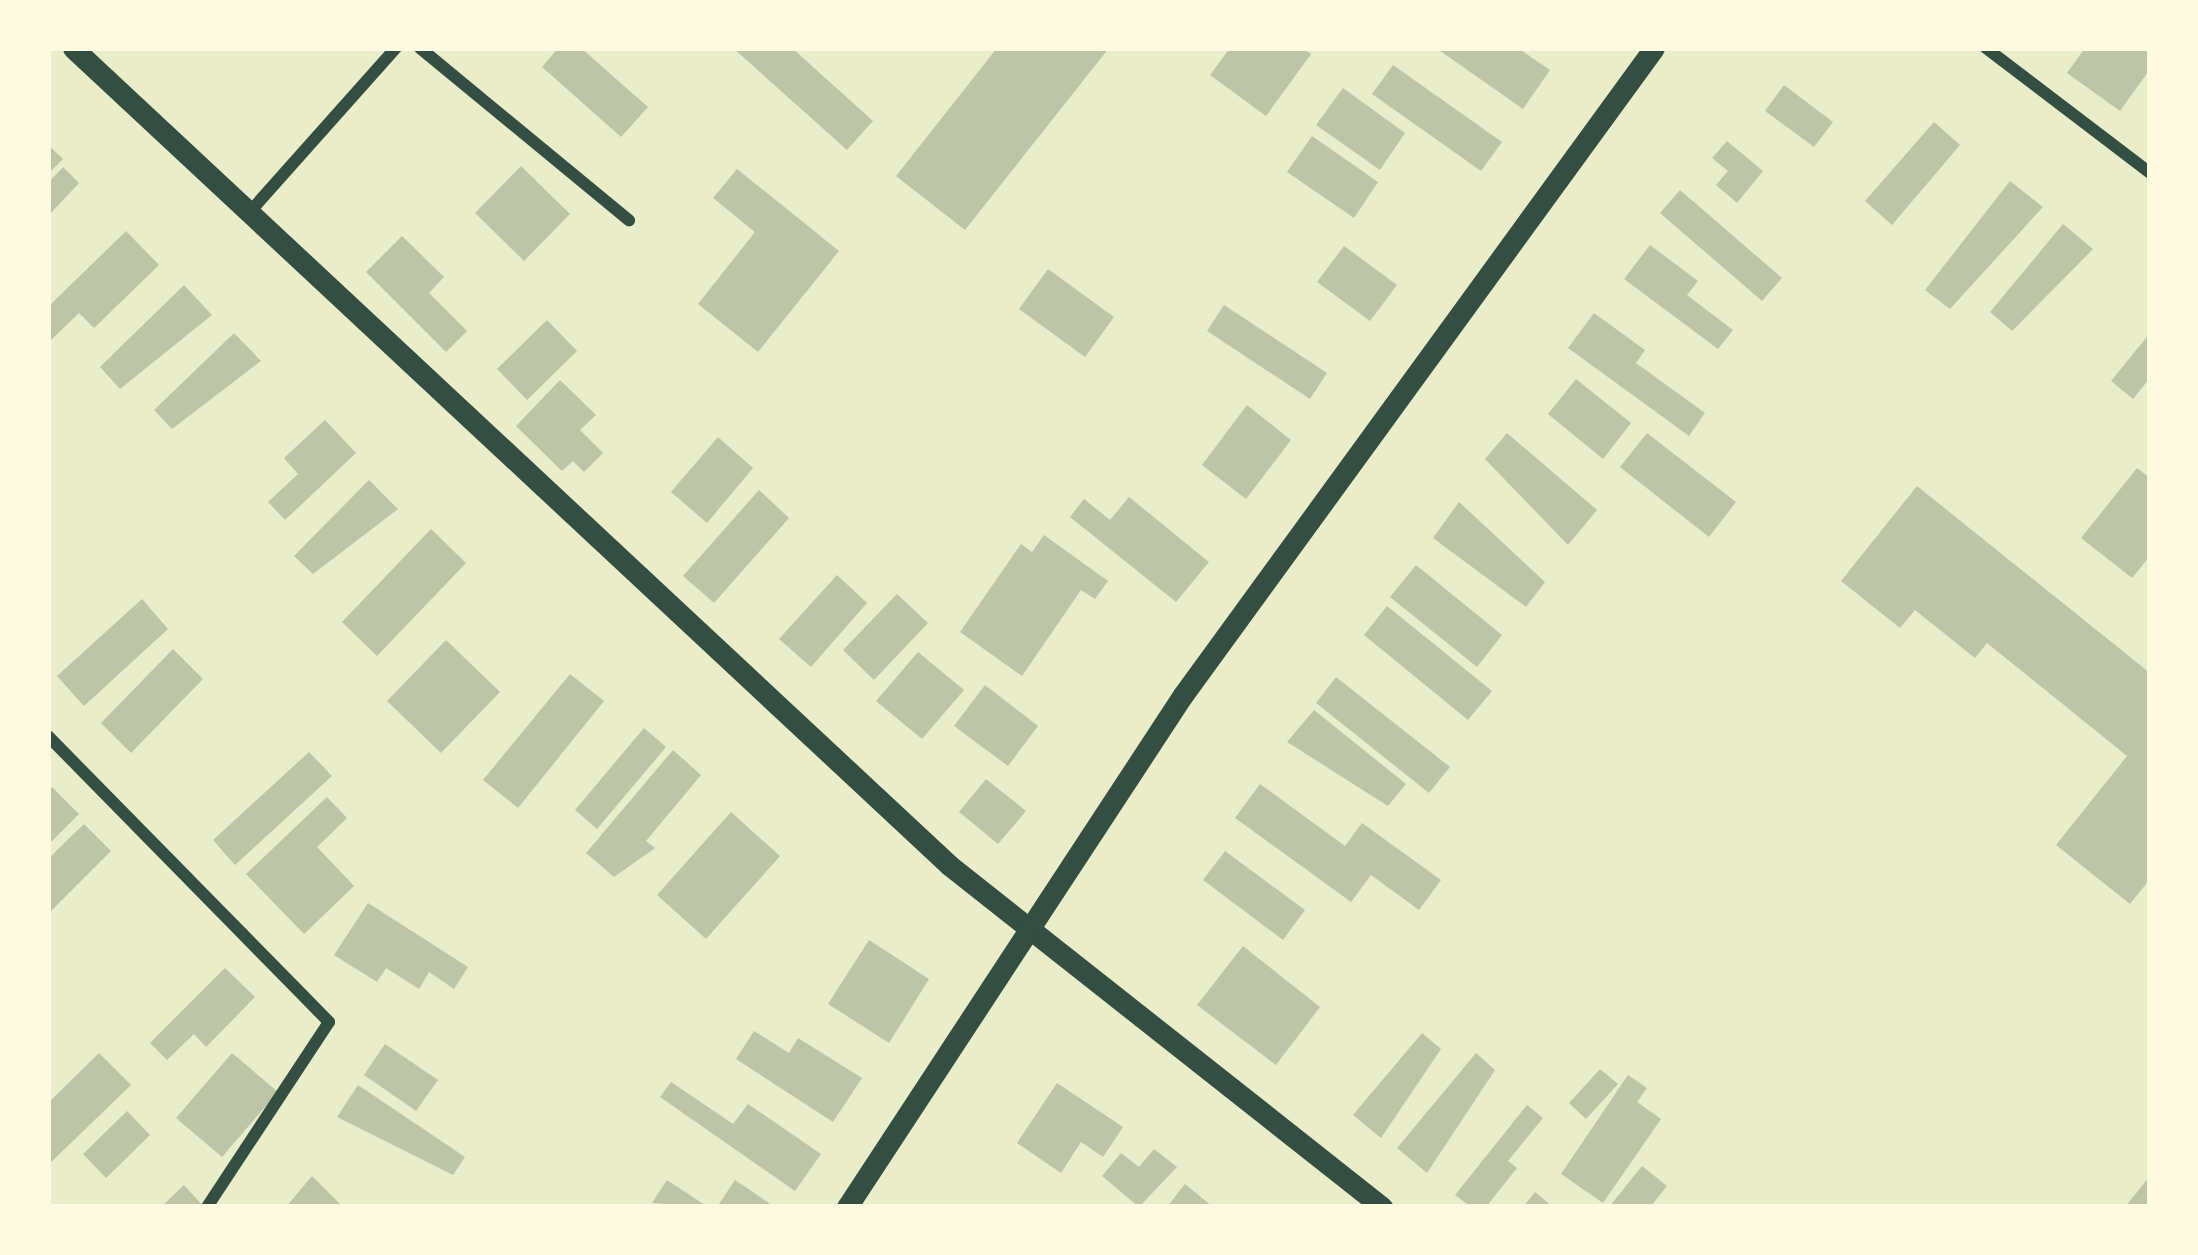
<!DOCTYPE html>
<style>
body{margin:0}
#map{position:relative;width:2198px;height:1255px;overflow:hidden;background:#e9edc9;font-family:"Nunito Sans",sans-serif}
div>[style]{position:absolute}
.building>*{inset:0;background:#bcc5a7}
.minor>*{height:12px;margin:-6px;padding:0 6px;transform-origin:6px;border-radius:6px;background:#344e41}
.tertiary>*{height:21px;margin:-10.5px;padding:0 10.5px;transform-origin:10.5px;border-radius:10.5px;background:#344e41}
span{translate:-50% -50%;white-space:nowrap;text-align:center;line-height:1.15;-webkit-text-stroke:10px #fefae0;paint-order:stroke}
.frame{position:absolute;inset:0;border:51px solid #fefae0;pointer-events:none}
</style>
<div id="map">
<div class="building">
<div style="clip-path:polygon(558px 48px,581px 48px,648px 107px,621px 137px,542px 67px)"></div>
<div style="clip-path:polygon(733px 48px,792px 48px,873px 121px,847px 150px)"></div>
<div style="clip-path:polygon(997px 48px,1109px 48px,965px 230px,896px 176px)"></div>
<div style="clip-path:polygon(1230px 48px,1302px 48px,1311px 54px,1266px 116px,1210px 75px)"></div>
<div style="clip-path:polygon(1436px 48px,1518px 48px,1550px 70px,1523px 109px)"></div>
<div style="clip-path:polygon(2085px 48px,2150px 48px,2150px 69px,2120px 111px,2067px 73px)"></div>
<div style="clip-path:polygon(1393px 65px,1502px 142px,1481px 171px,1372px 94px)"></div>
<div style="clip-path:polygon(1784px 85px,1833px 122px,1814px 147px,1765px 111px)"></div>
<div style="clip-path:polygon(1343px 88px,1405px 133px,1380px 170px,1316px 125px)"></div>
<div style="clip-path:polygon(1934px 122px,1960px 145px,1892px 225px,1865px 201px)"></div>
<div style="clip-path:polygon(1312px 136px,1378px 182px,1354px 218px,1287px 172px)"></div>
<div style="clip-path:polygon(1727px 141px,1763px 171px,1737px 203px,1716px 185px,1728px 171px,1712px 158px)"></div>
<div style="clip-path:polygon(48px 145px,63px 159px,48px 174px)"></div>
<div style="clip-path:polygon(521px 166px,570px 214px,524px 261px,475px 213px)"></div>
<div style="clip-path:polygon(63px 167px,79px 183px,48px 216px,48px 183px)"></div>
<div style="clip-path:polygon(737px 169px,839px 251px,758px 352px,698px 304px,755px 232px,713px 198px)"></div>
<div style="clip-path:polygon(2010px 181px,2043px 207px,1950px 309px,1925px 290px)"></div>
<div style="clip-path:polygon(1680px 190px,1782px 278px,1762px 301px,1660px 213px)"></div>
<div style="clip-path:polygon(2063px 224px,2093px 249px,2012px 331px,1990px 312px)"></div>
<div style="clip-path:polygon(126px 231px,159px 265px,94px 328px,79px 313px,51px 340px,48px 307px)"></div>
<div style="clip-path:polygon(402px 236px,444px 277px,429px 293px,467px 331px,446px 352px,366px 272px)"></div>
<div style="clip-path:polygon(1650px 245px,1698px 281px,1687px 295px,1733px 330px,1718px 349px,1624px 279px)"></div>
<div style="clip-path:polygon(1344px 246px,1397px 285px,1370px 321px,1317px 282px)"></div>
<div style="clip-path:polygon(1048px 269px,1114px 317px,1085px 357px,1019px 309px)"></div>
<div style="clip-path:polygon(184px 285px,212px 315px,120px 389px,100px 367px)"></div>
<div style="clip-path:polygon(1224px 305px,1327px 373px,1310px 399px,1207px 331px)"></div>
<div style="clip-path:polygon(1594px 313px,1645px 350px,1636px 363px,1705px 413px,1689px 436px,1568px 348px)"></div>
<div style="clip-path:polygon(547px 320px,577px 351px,527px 400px,497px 369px)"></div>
<div style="clip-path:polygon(234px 333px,261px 361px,172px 429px,154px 410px)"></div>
<div style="clip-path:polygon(2150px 333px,2150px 378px,2133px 399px,2111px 381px)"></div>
<div style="clip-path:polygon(1576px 379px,1631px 423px,1603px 459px,1548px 414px)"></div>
<div style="clip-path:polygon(560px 380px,596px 415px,580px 430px,603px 453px,584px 472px,573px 461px,562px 471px,516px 426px)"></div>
<div style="clip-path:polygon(1247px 405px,1291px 440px,1246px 499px,1202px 465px)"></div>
<div style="clip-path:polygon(325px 420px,356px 453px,285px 520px,268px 502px,298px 474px,284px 458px)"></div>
<div style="clip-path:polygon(1507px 433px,1597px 510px,1568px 545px,1485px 459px)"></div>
<div style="clip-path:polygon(1647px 433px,1736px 502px,1709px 537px,1620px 467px)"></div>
<div style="clip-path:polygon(718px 437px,753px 468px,707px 523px,671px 492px)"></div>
<div style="clip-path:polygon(2137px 468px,2150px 478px,2150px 556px,2132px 578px,2081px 538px)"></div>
<div style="clip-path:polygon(369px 480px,398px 509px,313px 574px,294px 556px)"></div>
<div style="clip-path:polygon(1917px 486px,2150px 673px,2150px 879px,2130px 904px,2056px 845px,2127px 756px,1987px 643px,1975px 658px,1915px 610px,1900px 628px,1841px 581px)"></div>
<div style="clip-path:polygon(759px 490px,789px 518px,714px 603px,683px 576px)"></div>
<div style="clip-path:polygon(1129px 497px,1209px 562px,1176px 602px,1070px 517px,1084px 499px,1110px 520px)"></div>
<div style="clip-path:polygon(1459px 502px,1545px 582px,1526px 607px,1433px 538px)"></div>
<div style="clip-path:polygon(431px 529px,466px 563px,377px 656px,342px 622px)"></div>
<div style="clip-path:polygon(1044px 535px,1108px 581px,1095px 599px,1081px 590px,1022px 676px,960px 632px,1021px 544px,1032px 552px)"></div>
<div style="clip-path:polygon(1416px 565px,1502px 635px,1477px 667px,1390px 597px)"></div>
<div style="clip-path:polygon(837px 575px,867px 603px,811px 667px,779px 639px)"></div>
<div style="clip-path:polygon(897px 594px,928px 623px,874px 680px,843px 650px)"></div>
<div style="clip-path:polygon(142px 599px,168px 629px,84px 706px,57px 676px)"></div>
<div style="clip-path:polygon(1387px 606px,1492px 691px,1468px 720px,1364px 635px)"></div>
<div style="clip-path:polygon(446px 640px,500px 692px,441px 753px,387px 701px)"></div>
<div style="clip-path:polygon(173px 649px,203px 679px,131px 753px,101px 723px)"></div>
<div style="clip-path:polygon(918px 652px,964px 690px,922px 739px,876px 701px)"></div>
<div style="clip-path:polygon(570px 674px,604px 701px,518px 808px,483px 780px)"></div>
<div style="clip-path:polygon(1336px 677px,1450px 767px,1429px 793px,1316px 703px)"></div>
<div style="clip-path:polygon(985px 685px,1038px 726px,1008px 766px,954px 726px)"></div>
<div style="clip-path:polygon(1314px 710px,1406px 784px,1388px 806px,1287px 742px)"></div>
<div style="clip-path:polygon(644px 728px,666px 747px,597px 829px,575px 810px)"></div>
<div style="clip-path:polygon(673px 750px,701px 775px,646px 841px,655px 848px,614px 877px,586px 853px)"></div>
<div style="clip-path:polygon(309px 752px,332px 776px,235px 865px,213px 840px)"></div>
<div style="clip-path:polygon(986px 779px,1026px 811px,998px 844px,959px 812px)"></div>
<div style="clip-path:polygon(1260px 784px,1345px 846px,1362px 823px,1441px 880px,1419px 910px,1371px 875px,1351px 902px,1235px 818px)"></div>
<div style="clip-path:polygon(52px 787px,79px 814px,48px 845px,48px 791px)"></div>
<div style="clip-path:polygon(327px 797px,347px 818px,317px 847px,354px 886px,304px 934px,246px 874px)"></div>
<div style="clip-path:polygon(731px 812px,780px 856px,706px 939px,657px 895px)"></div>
<div style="clip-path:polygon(84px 824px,111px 851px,48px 914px,48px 859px)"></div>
<div style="clip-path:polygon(1225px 851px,1305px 910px,1283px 940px,1203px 880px)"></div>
<div style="clip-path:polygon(368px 903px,468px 967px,454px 989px,429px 972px,419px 989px,386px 968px,377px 982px,334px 955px)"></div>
<div style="clip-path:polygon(869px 940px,929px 979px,889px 1043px,828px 1004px)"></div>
<div style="clip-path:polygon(1243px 946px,1320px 1007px,1276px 1065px,1197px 1005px)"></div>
<div style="clip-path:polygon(225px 968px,255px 997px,206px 1047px,194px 1034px,167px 1060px,150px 1043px)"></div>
<div style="clip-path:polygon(754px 1031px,789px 1053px,798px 1038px,862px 1078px,833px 1122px,736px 1059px)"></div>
<div style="clip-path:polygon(1422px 1033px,1441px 1049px,1381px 1138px,1353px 1115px)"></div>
<div style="clip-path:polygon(385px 1044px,438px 1080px,416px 1111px,364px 1075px)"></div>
<div style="clip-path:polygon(99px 1053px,131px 1085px,48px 1165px,48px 1103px)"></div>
<div style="clip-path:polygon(232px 1053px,278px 1092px,222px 1157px,176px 1118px)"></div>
<div style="clip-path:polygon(1476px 1053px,1495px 1070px,1427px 1173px,1397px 1148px)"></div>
<div style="clip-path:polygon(1600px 1069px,1618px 1084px,1586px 1119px,1569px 1103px)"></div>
<div style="clip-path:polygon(1628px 1075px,1647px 1088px,1637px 1102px,1661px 1119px,1603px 1203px,1561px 1174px)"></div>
<div style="clip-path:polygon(671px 1082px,733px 1124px,748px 1104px,821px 1154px,795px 1191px,660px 1097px)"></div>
<div style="clip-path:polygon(1057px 1083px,1123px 1127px,1103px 1157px,1081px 1142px,1061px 1173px,1017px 1143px)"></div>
<div style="clip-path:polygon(358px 1085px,465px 1157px,453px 1175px,337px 1117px)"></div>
<div style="clip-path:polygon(1527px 1105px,1543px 1118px,1508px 1161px,1517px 1168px,1486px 1207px,1471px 1207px,1455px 1195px)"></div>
<div style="clip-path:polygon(127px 1111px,150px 1135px,106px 1178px,83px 1154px)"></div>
<div style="clip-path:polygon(1154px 1149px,1177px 1167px,1139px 1207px,1102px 1176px,1121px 1153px,1139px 1167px)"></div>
<div style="clip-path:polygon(1642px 1166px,1667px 1186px,1650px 1207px,1609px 1207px)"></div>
<div style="clip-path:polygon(312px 1176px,343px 1207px,286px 1207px)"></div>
<div style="clip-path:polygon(2150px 1176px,2150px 1207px,2125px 1207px)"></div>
<div style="clip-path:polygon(667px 1180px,708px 1207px,652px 1203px)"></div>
<div style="clip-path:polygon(735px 1180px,775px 1207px,719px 1204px)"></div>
<div style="clip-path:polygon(1185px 1184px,1213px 1207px,1167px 1207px)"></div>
<div style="clip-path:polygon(184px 1185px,204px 1207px,161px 1207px)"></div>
<div style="clip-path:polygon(1535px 1192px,1553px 1207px,1523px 1207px)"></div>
</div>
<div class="minor">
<div style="left:420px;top:48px;width:271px;rotate:39.5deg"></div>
<div style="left:1986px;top:48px;width:206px;rotate:37.3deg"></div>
<div style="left:247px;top:215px;width:224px;rotate:-48.3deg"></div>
<div style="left:48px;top:736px;width:401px;rotate:45.5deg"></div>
<div style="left:329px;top:1022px;width:222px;rotate:123.4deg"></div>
</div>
<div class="tertiary">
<div style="left:73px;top:48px;width:1198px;rotate:43deg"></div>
<div style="left:949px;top:865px;width:552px;rotate:38.3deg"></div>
<div style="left:847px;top:1207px;width:612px;rotate:-56.73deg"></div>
<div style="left:1183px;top:695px;width:800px;rotate:-53.95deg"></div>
</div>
<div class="frame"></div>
</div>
